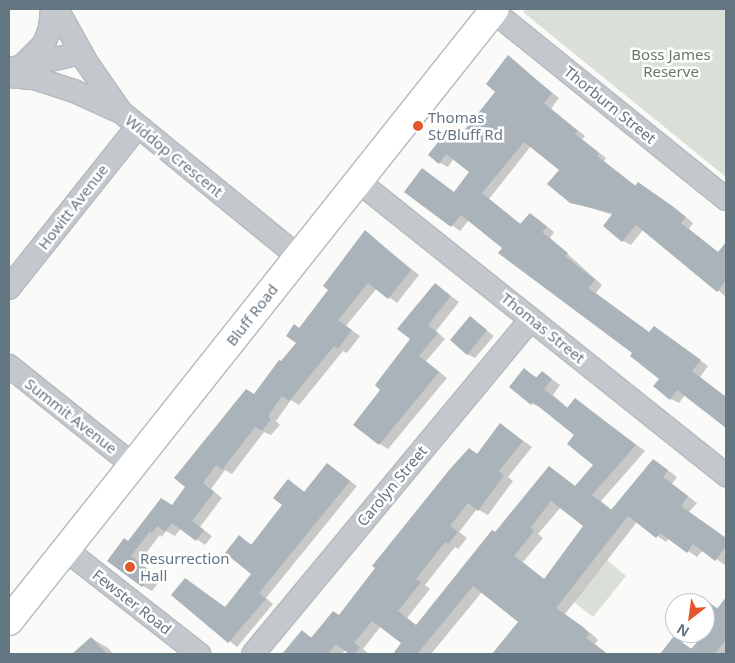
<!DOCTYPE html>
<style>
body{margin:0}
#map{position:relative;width:735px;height:663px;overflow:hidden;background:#fafaf8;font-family:"Noto Sans",sans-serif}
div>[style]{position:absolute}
.green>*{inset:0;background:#dadfd7}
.shadow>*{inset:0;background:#0003}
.building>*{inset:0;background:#aab3b9}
.roads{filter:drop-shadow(1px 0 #b5babe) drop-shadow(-1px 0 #b5babe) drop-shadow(0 1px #b5babe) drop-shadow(0 -1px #b5babe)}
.minor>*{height:22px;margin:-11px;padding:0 11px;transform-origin:11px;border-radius:11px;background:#c3c8cc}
.major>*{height:28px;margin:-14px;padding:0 14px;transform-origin:14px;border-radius:14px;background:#fff}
.dots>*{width:14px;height:14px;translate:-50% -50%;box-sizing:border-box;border:2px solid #fff;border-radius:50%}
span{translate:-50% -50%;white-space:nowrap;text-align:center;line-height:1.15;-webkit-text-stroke:5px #fff;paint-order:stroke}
.park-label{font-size:15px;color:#687a64}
.street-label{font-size:15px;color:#657683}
.poi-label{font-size:15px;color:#657683}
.left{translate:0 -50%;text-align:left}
.frame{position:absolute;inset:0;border:10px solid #657683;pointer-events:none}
.north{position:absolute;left:665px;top:593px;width:50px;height:50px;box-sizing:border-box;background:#fff;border:1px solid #c1c8cd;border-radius:50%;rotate:210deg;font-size:14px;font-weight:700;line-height:20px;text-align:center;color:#657683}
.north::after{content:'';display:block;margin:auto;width:18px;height:22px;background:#e4572e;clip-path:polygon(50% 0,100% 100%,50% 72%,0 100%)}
</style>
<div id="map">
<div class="green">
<div style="clip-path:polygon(526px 9px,726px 9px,726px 177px,523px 12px)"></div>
<div style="clip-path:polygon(607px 560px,626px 576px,593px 617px,574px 602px)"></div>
</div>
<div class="shadow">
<div style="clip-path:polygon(508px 57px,559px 98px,551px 109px,585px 136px,582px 139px,606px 158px,604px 161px,636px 186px,646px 188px,674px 207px,693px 223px,689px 229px,719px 253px,726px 248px,725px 296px,643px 230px,631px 245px,623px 241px,613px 215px,571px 202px,561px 170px,531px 146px,489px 199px,522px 225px,530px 215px,538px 219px,554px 232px,550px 238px,602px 285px,596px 293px,650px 333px,654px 327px,708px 366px,700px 377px,726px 397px,726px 428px,685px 395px,679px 403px,671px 399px,660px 379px,634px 352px,469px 220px,460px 231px,406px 192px,455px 193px,471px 171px,454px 158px,448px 167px,440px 163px,448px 130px,460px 138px,497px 92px)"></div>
<div style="clip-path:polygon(366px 232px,419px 275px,397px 303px,377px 288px,346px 326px,360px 336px,347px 353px,343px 351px,299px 405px,291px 400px,276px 421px,280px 425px,271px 435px,264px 432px,232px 474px,225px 470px,211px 489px,222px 498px,200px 527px,212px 536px,205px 545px,181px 528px,175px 536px,166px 531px,162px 537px,160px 535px,139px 562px,161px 579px,152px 591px,143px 586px,109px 560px,173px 506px,297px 343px,300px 329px,330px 290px)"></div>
<div style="clip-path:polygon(443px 290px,459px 302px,436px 331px,445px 339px,426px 361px,447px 378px,388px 449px,380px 444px,382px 390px)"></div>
<div style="clip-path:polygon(470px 318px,494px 336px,475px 358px,467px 354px)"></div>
<div style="clip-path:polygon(evenodd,524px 370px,538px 378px,542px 373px,552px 379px,560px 385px,553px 395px,568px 408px,575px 399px,645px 451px,601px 501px,612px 510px,654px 460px,677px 477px,672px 484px,697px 503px,689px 512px,726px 538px,725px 565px,703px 550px,697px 557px,669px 538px,666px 542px,637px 522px,565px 614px,592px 634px,598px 640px,595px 644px,608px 654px,494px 654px,520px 622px,482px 592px,431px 654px,394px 654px,403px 643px,381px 626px,363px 649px,369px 654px,351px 654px,345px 650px,342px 654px,283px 654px,302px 632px,313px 638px,340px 616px,469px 449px,478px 454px,501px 425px,532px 447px,508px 477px,513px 481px,488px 515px,477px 509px,459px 532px,467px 538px,458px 549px,455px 547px,425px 585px,430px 589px,407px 618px,417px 626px,550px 468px,576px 487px,595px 465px,576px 435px,543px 408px,532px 404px,524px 370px,561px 507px,584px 525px,545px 580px,523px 562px,543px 538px,538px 534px,561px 507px)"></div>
<div style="clip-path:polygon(327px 464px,357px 486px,266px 598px,273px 604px,237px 647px,173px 595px,226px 608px,253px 574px,239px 537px,252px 545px,284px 505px,289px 481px,305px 492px)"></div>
<div style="clip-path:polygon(703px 599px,719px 609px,726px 599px,726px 654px,662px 654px,674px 638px,692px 649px,705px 633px,705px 603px,700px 603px)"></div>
<div style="clip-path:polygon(91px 638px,108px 648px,113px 654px,73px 654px)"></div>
</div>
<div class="building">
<div style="clip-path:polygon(508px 55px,552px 93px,544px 103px,578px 131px,575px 134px,599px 153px,597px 156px,635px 186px,638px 182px,665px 201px,686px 217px,681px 223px,718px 252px,726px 242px,726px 280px,717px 292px,636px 225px,622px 242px,603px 226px,613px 213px,570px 203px,547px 184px,559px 170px,524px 142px,482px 193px,520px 224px,530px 213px,547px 227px,542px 232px,568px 253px,565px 256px,595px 280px,588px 288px,649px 332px,654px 326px,701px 360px,692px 371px,726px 397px,726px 428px,677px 390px,670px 400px,653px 386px,659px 379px,630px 356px,632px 353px,498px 253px,502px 248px,461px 215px,451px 227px,404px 192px,422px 168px,454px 192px,469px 172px,446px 154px,439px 164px,428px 155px,448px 129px,459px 137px,495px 92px,486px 84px)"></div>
<div style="clip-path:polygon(365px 230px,411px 270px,388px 299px,368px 283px,338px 320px,352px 330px,338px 349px,334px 346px,289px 401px,282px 396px,268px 416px,271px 419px,262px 431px,255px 427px,222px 470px,216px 465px,203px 483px,214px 492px,192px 521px,204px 530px,196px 541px,172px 523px,165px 532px,157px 526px,152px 533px,150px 531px,131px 556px,153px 573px,142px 587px,107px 561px,124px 538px,128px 541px,161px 498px,172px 505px,185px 487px,174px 478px,246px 389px,254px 394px,279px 360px,281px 361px,296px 343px,286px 336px,294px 324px,299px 328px,328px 290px,323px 286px)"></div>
<div style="clip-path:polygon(435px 283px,451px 296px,428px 325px,438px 333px,419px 356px,439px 372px,379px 445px,353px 425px,380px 390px,375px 385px,410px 339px,397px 329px)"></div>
<div style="clip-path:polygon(470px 316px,487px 330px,467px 355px,450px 340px)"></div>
<div style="clip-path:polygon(evenodd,524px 368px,536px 378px,542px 371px,552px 379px,544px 389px,567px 408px,575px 398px,636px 445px,592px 495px,611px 510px,653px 459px,668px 470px,663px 477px,688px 496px,681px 506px,726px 538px,726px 546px,715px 561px,693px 544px,687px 553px,660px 533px,656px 538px,628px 516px,556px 608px,583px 627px,589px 634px,586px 638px,607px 654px,492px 654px,518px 622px,473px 586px,417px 654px,393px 654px,401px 643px,372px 621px,354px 643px,360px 647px,355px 654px,349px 654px,336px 644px,328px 654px,282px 654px,302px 630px,311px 638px,333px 611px,339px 615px,375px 568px,372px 566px,450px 469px,469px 448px,477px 454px,500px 423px,523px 441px,499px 471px,504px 475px,478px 511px,468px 503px,450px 526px,458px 532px,448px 544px,445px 542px,416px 579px,421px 582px,398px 611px,416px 625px,492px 530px,495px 532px,549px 466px,575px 486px,593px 465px,567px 444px,574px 435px,533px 402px,531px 405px,509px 387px,524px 368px,551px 501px,583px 526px,544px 579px,514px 556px,534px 531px,530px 528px,551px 501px)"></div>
<div style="clip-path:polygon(327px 463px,350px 481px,259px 593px,266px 599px,228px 643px,171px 595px,185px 578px,225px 607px,251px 574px,225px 553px,239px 535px,251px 545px,282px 505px,273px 498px,288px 479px,304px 492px)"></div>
<div style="clip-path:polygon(726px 597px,726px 639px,715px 654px,660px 654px,674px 636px,691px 649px,705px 633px,705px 599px,717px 609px)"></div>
<div style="clip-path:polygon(91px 637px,107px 654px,72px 654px)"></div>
</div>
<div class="roads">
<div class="minor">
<div style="left:57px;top:9px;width:62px;rotate:60.9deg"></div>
<div style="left:87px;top:63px;width:60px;rotate:55.2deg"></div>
<div style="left:121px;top:112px;width:230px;rotate:39.2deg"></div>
<div style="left:493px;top:11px;width:299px;rotate:38.9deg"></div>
<div style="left:22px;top:66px;width:31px;rotate:-45deg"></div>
<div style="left:44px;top:44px;width:17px;rotate:-69deg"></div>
<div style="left:50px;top:28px;width:19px;rotate:-84deg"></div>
<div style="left:10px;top:69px;width:73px;rotate:-12.7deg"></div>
<div style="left:9px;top:76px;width:25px;rotate:5deg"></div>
<div style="left:34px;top:78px;width:42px;rotate:18deg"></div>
<div style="left:74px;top:91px;width:48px;rotate:24.4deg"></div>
<div style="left:359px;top:182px;width:470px;rotate:38.6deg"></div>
<div style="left:9px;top:288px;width:206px;rotate:-51.5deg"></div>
<div style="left:9px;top:366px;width:159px;rotate:38.6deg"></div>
<div style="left:66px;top:550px;width:169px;rotate:38deg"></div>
<div style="left:253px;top:654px;width:435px;rotate:-50.3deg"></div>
</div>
<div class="major">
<div style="left:9px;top:621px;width:781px;rotate:-51.55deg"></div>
</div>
</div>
<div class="dots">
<div style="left:418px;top:126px;background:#e4572e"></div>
<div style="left:130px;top:567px;background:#e4572e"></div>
</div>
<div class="park-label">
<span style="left:671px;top:63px">Boss James<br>Reserve</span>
</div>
<div class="street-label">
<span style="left:610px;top:105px;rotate:39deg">Thorburn Street</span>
<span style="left:174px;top:156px;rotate:39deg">Widdop Crescent</span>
<span style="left:73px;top:207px;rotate:-52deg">Howitt Avenue</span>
<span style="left:252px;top:315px;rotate:-52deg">Bluff Road</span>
<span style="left:543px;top:328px;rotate:39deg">Thomas Street</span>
<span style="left:71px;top:416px;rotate:38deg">Summit Avenue</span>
<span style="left:392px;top:486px;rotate:-50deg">Carolyn Street</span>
<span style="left:132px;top:602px;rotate:38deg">Fewster Road</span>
</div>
<div class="poi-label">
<span class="left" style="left:428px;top:126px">Thomas<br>St/Bluff Rd</span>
<span class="left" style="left:140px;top:567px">Resurrection<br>Hall</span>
</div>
<div class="frame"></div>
<div class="north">N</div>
</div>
